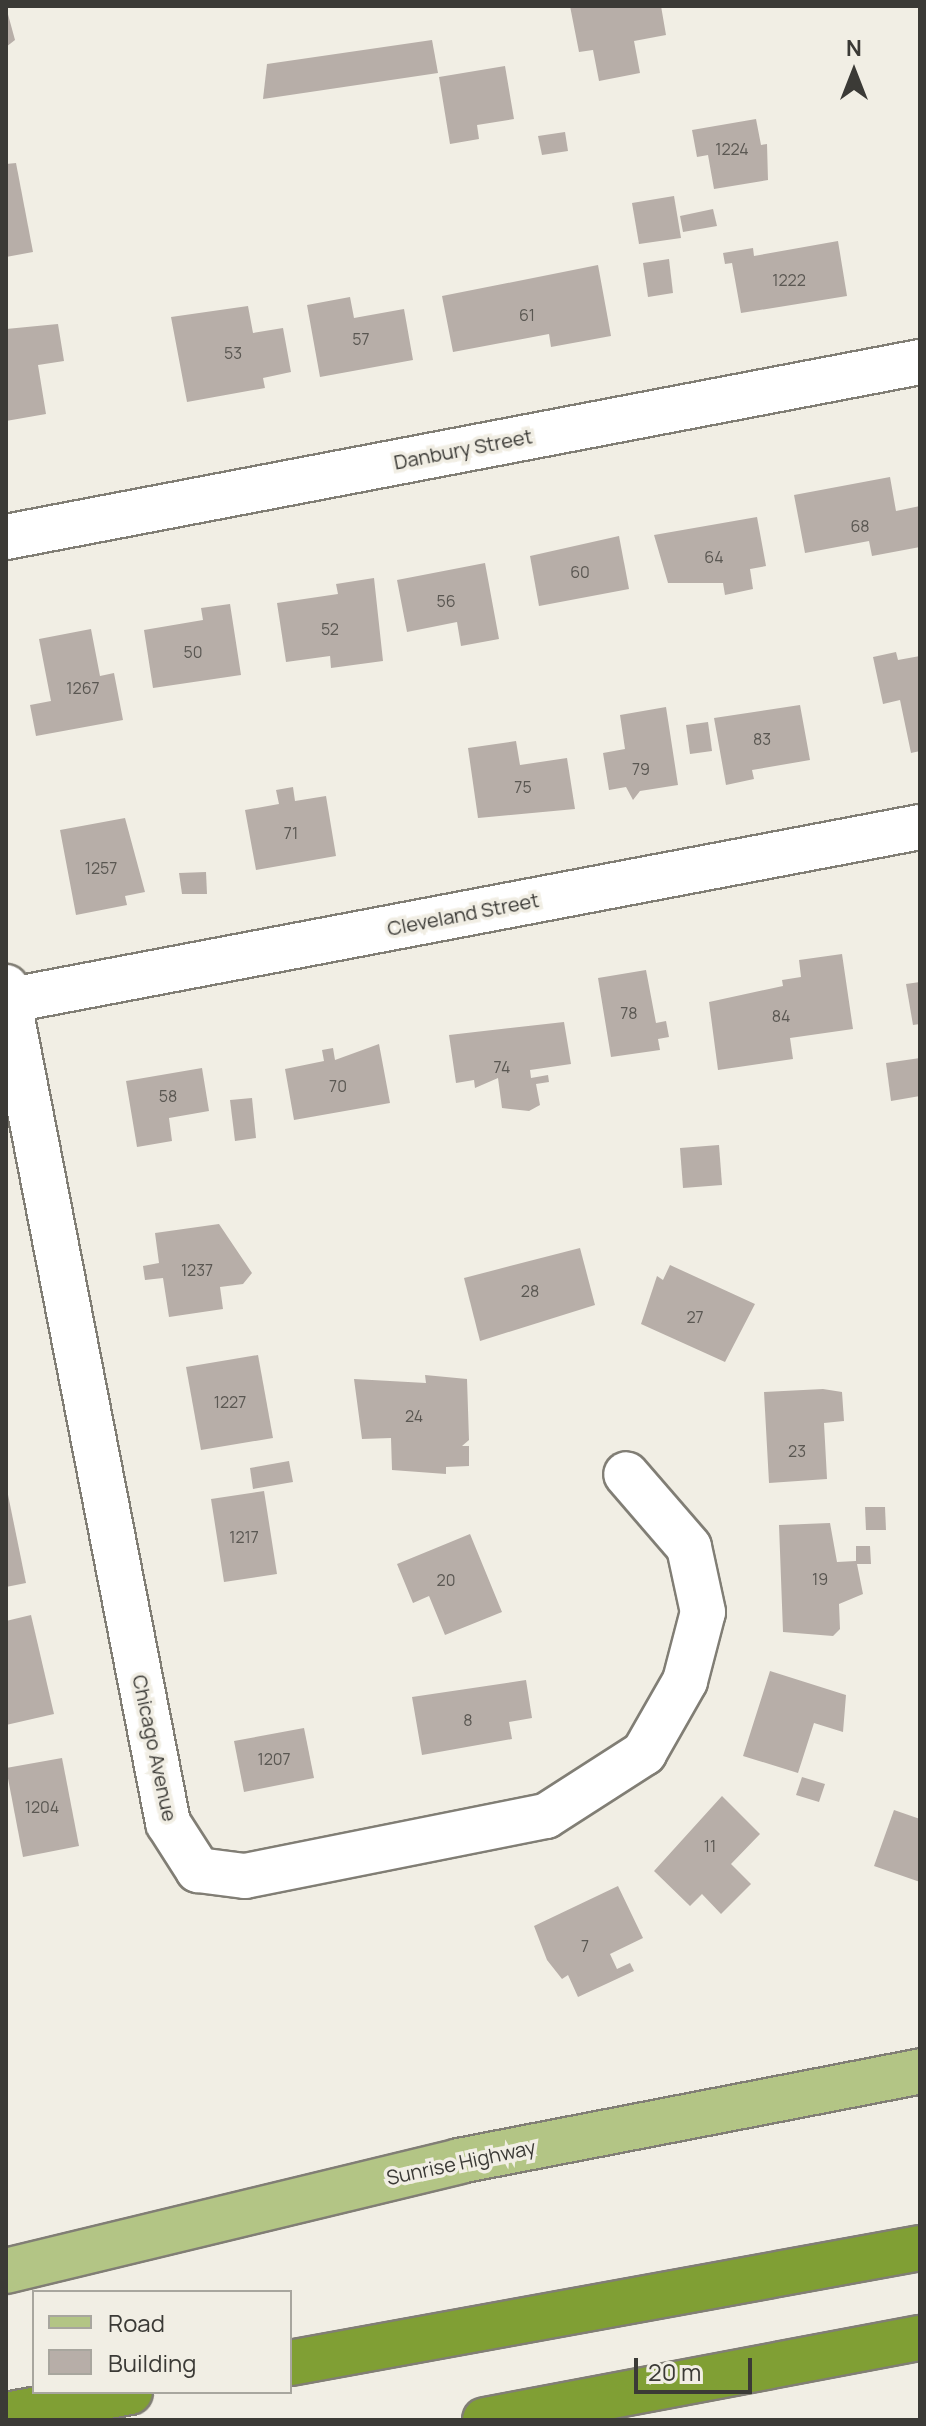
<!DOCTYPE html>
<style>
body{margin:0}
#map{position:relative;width:926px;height:2426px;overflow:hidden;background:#f1eee4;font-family:Manrope,sans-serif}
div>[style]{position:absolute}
.building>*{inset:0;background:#b7aea8}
.roads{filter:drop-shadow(2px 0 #817e75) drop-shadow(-2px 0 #817e75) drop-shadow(0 2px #817e75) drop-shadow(0 -2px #817e75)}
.minor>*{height:44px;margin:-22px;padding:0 22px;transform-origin:22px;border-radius:22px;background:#fff}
.major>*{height:44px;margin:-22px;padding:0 22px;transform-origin:22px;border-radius:22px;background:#b3c585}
.highway>*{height:44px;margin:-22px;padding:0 22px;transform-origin:22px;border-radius:22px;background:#809f34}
span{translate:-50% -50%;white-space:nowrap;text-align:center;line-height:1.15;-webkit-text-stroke:7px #f1eee4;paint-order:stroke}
.number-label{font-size:16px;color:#5a5752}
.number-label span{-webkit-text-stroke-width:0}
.street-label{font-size:20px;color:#3b3a36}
.frame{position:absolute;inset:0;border:8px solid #3b3a36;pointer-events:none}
.legend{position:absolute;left:32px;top:2290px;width:260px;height:104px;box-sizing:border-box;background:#f1eee4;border:2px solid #a8a69e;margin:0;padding:10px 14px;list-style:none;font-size:24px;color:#3b3a36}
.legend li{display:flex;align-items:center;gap:16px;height:40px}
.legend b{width:40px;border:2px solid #a8a69e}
.north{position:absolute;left:814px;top:32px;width:80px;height:80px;-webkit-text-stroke:6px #f1eee4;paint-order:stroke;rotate:0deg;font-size:22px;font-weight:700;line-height:32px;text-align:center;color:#3b3a36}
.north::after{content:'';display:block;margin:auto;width:28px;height:36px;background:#3b3a36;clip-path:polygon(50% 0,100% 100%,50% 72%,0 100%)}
.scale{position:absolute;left:634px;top:2358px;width:118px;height:36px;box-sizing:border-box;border:4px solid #3b3a36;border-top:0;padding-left:10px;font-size:24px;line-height:28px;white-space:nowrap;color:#3b3a36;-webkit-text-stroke:6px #f1eee4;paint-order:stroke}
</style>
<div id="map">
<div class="building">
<div style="clip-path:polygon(570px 6px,661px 6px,666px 35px,634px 41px,640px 73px,599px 81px,593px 50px,579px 52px)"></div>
<div style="clip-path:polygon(6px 7px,15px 40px,6px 47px)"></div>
<div style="clip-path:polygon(432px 40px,438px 73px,263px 99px,267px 64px)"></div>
<div style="clip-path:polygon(505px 66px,514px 119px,477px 125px,479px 139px,450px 144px,439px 77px)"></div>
<div style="clip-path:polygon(756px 119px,761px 145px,767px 144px,768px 180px,714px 189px,708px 155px,697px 157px,692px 130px)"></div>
<div style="clip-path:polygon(565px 132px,568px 151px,542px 155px,538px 136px)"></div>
<div style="clip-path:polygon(16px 163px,33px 252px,6px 257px,6px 164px)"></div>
<div style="clip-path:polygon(674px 196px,681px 238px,639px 244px,632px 203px)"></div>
<div style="clip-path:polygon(713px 209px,717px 226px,683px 232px,680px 216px)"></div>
<div style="clip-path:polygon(838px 241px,847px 296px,741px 313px,732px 263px,725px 264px,723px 253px,753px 248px,754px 256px)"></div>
<div style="clip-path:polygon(669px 259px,673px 293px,648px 297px,643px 263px)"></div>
<div style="clip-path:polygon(598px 265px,611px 336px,551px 347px,549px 334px,453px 352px,442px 296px)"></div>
<div style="clip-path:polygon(350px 297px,354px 318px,404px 309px,413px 360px,320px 377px,307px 305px)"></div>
<div style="clip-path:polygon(248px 306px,253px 333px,283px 328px,291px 372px,263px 378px,265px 388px,187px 402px,171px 317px)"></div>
<div style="clip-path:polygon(58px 324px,64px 361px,38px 365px,46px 414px,6px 421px,6px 329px)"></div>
<div style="clip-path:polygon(890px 477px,896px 511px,920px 506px,920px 547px,872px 556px,869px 541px,805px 553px,794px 495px)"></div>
<div style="clip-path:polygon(757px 517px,766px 566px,750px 569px,753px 589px,725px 595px,723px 583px,668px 583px,654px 535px)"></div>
<div style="clip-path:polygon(619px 536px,629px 589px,539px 606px,530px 556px)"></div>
<div style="clip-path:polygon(485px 563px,499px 639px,461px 646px,457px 622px,407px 632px,397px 580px)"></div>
<div style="clip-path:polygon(374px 578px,383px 661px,331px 668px,330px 656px,286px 662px,277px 603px,338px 594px,336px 584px)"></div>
<div style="clip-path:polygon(230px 604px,241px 675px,153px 688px,144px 630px,203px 620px,201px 608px)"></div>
<div style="clip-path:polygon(91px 629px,100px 676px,114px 673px,123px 720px,36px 736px,30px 705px,51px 701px,39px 639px)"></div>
<div style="clip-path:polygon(896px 652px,898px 660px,920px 656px,920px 751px,911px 753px,900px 700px,883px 704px,873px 657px)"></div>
<div style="clip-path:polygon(800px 705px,810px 760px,752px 770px,754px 779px,726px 785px,714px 718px)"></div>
<div style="clip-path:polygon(666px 707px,678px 785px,640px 791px,633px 800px,626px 787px,609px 790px,603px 753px,625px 749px,620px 715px)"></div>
<div style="clip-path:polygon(708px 722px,712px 751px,690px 754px,686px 725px)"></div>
<div style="clip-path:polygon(516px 741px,520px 765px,567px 758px,575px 809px,478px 818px,468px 748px)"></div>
<div style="clip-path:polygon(293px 787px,295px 801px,326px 796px,336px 856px,256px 870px,245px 810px,279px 804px,276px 790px)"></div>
<div style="clip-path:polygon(125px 818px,145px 892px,125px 896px,127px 905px,76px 915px,60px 830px)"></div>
<div style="clip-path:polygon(206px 872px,207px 894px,182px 894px,179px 873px)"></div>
<div style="clip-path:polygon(842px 954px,853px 1029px,790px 1038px,793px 1059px,718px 1070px,709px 1002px,783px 986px,782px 980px,801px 977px,799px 960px)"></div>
<div style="clip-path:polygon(646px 970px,656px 1023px,666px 1021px,669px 1037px,658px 1039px,660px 1050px,611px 1057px,598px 978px)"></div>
<div style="clip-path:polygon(920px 982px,920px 1024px,913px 1025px,906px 984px)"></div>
<div style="clip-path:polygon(564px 1022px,571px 1064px,530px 1070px,531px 1078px,548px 1075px,549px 1082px,536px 1084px,540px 1105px,529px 1111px,502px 1108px,498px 1078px,475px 1088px,474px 1080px,456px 1083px,449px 1035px)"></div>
<div style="clip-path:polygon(379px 1044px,390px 1103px,294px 1120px,285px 1069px,324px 1061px,322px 1050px,333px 1048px,335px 1060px)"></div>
<div style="clip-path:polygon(920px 1058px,920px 1096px,891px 1101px,886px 1063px)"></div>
<div style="clip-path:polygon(202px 1068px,209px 1111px,169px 1118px,172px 1141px,137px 1147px,126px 1081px)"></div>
<div style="clip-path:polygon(252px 1098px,256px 1138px,235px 1141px,230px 1100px)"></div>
<div style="clip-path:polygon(719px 1145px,722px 1185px,683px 1188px,680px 1148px)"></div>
<div style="clip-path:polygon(219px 1224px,252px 1273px,243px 1284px,220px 1287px,223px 1309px,169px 1317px,163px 1278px,145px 1280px,143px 1266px,159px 1263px,155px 1233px)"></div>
<div style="clip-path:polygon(580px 1248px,595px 1305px,480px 1341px,464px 1278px)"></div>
<div style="clip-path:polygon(670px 1265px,755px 1304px,725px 1362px,641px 1324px,657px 1276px,663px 1280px)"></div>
<div style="clip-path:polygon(258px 1355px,273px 1438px,201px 1450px,186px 1367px)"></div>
<div style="clip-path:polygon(425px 1375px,467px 1379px,469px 1440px,462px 1446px,469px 1446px,469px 1466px,446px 1467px,446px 1474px,392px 1470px,391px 1438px,362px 1439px,354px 1379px,426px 1383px)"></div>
<div style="clip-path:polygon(823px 1389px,842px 1392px,844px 1421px,824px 1423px,827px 1479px,769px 1483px,764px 1392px)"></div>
<div style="clip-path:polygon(289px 1461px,293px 1482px,253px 1489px,250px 1468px)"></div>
<div style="clip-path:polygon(6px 1485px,26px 1583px,6px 1587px)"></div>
<div style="clip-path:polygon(264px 1491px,277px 1574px,224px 1582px,211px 1499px)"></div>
<div style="clip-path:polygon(865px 1507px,885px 1507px,886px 1530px,866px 1530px)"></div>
<div style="clip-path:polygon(830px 1523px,837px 1562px,856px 1561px,856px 1546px,870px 1546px,871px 1564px,857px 1564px,863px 1594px,839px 1604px,840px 1629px,833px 1636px,783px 1632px,779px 1525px)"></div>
<div style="clip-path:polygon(470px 1534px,502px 1612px,445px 1635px,429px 1596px,413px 1603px,397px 1564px)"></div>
<div style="clip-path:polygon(31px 1615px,54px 1714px,6px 1725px,6px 1621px)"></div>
<div style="clip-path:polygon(770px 1671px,846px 1695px,843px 1732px,814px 1723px,798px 1773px,743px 1756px)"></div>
<div style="clip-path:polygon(526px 1680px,532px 1718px,509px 1722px,512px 1739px,422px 1755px,412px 1697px)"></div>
<div style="clip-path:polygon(304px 1728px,314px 1778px,244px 1792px,234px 1741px)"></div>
<div style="clip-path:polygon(62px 1758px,79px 1846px,23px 1857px,6px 1768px)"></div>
<div style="clip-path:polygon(802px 1777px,825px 1784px,819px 1802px,796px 1795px)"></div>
<div style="clip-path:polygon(722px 1796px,760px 1834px,731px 1864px,751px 1884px,721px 1914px,702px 1894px,690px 1906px,654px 1871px)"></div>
<div style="clip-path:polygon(894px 1810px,920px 1819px,920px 1882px,874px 1866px)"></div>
<div style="clip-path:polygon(618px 1886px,643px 1938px,610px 1954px,617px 1969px,630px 1963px,634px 1971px,578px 1997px,568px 1975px,562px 1979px,547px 1960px,534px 1926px)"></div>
</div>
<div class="roads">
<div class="minor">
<div style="left:6px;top:537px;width:931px;rotate:-10.84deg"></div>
<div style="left:6px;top:987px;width:852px;rotate:79.03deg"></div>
<div style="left:168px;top:1823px;width:56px;rotate:57.4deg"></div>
<div style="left:198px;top:1870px;width:47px;rotate:7.3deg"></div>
<div style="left:245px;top:1876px;width:307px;rotate:-11.3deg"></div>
<div style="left:546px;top:1816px;width:117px;rotate:-32.7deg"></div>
<div style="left:644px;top:1753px;width:83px;rotate:-60.3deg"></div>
<div style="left:685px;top:1681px;width:71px;rotate:-75.4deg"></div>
<div style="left:703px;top:1612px;width:66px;rotate:-102.2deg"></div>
<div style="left:689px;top:1547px;width:96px;rotate:-130.8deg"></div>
<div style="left:6px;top:1001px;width:930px;rotate:-10.78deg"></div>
</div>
<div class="major">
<div style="left:6px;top:2271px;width:466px;rotate:-13.6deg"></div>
<div style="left:459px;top:2161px;width:470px;rotate:-11deg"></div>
</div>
<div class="highway">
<div style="left:290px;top:2363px;width:640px;rotate:-10.34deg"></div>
<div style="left:6px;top:2415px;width:126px;rotate:-10.5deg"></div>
<div style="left:485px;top:2420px;width:443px;rotate:-10.7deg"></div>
</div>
</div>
<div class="number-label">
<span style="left:732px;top:149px">1224</span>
<span style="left:789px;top:280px">1222</span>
<span style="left:527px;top:315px">61</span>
<span style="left:361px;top:339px">57</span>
<span style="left:233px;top:353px">53</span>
<span style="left:860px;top:526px">68</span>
<span style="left:714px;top:557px">64</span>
<span style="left:580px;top:572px">60</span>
<span style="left:446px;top:601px">56</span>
<span style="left:330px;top:629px">52</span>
<span style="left:193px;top:652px">50</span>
<span style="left:83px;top:688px">1267</span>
<span style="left:762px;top:739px">83</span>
<span style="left:641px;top:769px">79</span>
<span style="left:523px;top:787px">75</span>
<span style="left:291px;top:833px">71</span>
<span style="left:101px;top:868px">1257</span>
<span style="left:629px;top:1013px">78</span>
<span style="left:781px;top:1016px">84</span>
<span style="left:502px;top:1067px">74</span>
<span style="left:338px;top:1086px">70</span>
<span style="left:168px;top:1096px">58</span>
<span style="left:197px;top:1270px">1237</span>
<span style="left:530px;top:1291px">28</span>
<span style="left:695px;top:1317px">27</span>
<span style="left:230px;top:1402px">1227</span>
<span style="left:414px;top:1416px">24</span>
<span style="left:797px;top:1451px">23</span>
<span style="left:244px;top:1537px">1217</span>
<span style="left:820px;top:1579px">19</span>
<span style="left:446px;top:1580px">20</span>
<span style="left:468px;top:1720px">8</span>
<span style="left:274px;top:1759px">1207</span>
<span style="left:42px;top:1807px">1204</span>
<span style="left:710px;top:1846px">11</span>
<span style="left:585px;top:1946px">7</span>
</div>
<div class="street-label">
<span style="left:463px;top:449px;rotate:-11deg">Danbury Street</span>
<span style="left:463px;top:914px;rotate:-11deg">Cleveland Street</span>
<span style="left:155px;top:1748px;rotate:78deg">Chicago Avenue</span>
<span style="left:461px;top:2162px;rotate:-12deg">Sunrise Highway</span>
</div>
<div class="frame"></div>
<ul class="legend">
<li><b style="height:10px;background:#b3c585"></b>Road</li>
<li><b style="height:22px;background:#b7aea8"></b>Building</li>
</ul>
<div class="north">N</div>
<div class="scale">20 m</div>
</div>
